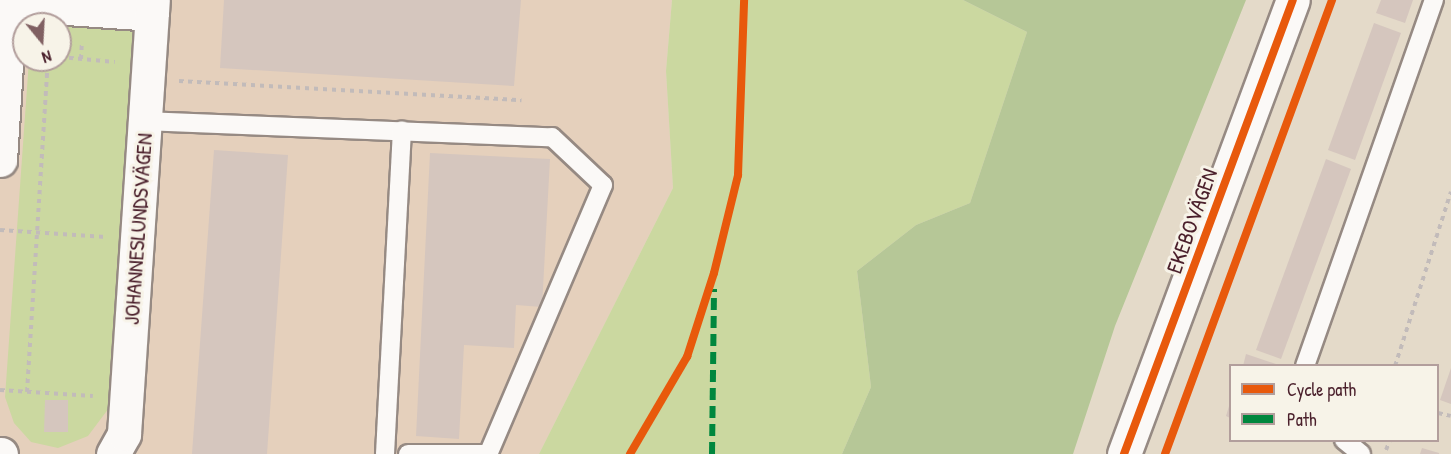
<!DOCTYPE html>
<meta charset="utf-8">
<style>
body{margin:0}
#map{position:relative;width:1451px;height:454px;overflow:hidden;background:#e4dac9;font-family:"Patrick Hand",sans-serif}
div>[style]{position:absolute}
.built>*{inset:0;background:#e5d0bc}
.green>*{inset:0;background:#cbd8a0}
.forest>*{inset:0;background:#b6c797}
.building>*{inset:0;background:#d5c6be}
.path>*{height:4px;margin-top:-2px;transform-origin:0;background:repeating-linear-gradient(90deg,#c2bbba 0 4.5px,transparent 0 9px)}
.roads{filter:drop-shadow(2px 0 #968a83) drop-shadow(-2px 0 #968a83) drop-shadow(0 2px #968a83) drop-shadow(0 -2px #968a83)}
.service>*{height:18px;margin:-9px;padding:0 9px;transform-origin:9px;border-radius:9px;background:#fbf9f7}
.minor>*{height:33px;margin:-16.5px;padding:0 16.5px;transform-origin:16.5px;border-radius:16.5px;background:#fbf9f7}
.tertiary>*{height:33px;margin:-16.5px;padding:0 16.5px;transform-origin:16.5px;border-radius:16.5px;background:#fbf9f7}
.quiet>*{height:6px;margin-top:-3px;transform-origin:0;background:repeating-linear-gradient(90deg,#00873e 0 12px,transparent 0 18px)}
.cycleway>*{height:8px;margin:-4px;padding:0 4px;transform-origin:4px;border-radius:4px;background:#e8590c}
span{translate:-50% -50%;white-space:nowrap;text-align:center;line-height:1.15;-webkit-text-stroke:6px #f7f3e8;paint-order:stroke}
.street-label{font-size:22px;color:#4a1f2b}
.legend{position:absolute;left:1229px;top:364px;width:210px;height:78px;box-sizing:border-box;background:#f7f3e8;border:2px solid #b29e9c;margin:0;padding:8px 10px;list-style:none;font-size:18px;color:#4a1f2b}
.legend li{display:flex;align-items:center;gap:12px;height:30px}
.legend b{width:30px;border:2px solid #b29e9c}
.north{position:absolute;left:12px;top:12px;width:60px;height:60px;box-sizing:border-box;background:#f7f3e8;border:2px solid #b29e9c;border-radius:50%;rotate:162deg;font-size:16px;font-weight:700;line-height:24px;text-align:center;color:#4a1f2b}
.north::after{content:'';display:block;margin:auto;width:21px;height:27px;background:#806062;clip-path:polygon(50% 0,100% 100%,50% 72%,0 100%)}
</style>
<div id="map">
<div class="built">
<div style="clip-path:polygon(evenodd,0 0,672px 0,666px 71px,673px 188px,539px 454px,0 454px,0 0,24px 24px,60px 24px,60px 60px,24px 60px,24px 24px)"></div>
</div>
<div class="green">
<div style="clip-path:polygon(34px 0,139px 0,109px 408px,88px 436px,58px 448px,31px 442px,14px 423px,5px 397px,29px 60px,60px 60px,60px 24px,32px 24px)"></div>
<div style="clip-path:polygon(672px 0,963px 0,1027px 32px,970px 203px,916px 225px,857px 271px,871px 387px,842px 454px,539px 454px,673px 188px,666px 71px)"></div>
</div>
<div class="forest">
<div style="clip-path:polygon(963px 0,1246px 0,1115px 326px,1073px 454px,842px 454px,871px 387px,857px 271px,916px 225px,970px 203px,1027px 32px)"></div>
</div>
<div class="building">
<div style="clip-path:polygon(224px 0,521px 0,514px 86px,220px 68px)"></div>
<div style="clip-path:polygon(1381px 0,1413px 0,1405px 23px,1376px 13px)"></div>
<div style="clip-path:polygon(1374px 23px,1401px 33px,1355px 160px,1328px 150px)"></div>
<div style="clip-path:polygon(214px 150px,288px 155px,267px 454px,192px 454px)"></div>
<div style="clip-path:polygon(430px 153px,550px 159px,542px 307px,516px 305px,514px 348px,464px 345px,459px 439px,416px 436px)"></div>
<div style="clip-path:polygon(1326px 159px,1351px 169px,1281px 359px,1256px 350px)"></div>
<div style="clip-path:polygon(1246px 354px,1279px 365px,1279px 366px,1243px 366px)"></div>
<div style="clip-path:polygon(1451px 368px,1451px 404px,1440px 400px)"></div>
<div style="clip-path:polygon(45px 400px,68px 400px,68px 432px,44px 432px)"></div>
<div style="clip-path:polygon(1230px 403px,1230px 418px,1226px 416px)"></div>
<div style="clip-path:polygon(1422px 448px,1439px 453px,1439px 454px,1420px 454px)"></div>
</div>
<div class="path">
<div style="left:60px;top:57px;width:55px;rotate:5.2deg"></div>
<div style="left:81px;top:59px;width:17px;rotate:-87deg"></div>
<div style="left:179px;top:81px;width:343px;rotate:3.2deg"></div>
<div style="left:0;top:230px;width:106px;rotate:3.8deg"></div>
<div style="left:1395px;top:366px;width:183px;rotate:-72.2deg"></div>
<div style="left:0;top:390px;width:93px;rotate:3.7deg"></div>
<div style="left:27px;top:392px;width:333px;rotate:-86.4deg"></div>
<div style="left:1438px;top:413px;width:13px;rotate:13deg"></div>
<div style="left:1386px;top:450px;width:11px;rotate:-68deg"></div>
</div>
<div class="roads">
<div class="service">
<div style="left:146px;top:121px;width:406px;rotate:2.3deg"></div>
<div style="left:552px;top:137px;width:70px;rotate:43.3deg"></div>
<div style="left:603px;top:185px;width:293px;rotate:113.1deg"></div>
<div style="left:488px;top:454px;width:80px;rotate:180deg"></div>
<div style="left:1305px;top:366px;width:388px;rotate:-70.6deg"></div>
<div style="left:1344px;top:440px;width:22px;rotate:39deg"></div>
<div style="left:385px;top:454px;width:324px;rotate:-87deg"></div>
</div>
<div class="minor">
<div style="left:10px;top:4px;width:142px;rotate:4deg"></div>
<div style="left:0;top:160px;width:160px;rotate:-86.4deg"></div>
<div style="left:0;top:454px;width:1px"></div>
<div style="left:113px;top:454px;width:23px;rotate:-61deg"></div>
<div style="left:124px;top:434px;width:435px;rotate:-86.2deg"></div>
</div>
<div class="tertiary">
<div style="left:1124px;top:454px;width:484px;rotate:-69.6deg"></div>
</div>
</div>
<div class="quiet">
<div style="left:712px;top:454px;width:165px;rotate:-89.3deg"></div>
</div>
<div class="cycleway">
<div style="left:630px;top:454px;width:113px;rotate:-59.6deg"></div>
<div style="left:687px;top:357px;width:88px;rotate:-72.2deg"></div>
<div style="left:714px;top:273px;width:101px;rotate:-76.2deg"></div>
<div style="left:738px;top:175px;width:175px;rotate:-88deg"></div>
<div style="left:1124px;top:454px;width:484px;rotate:-69.6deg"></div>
<div style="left:1165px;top:454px;width:484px;rotate:-69.8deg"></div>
</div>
<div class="street-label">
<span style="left:1192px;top:221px;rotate:-70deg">EKEBOVÄGEN</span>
<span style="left:138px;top:229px;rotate:-86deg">JOHANNESLUNDSVÄGEN</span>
</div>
<ul class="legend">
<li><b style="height:8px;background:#e8590c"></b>Cycle path</li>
<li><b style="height:8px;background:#00873e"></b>Path</li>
</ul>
<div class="north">N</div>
</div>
